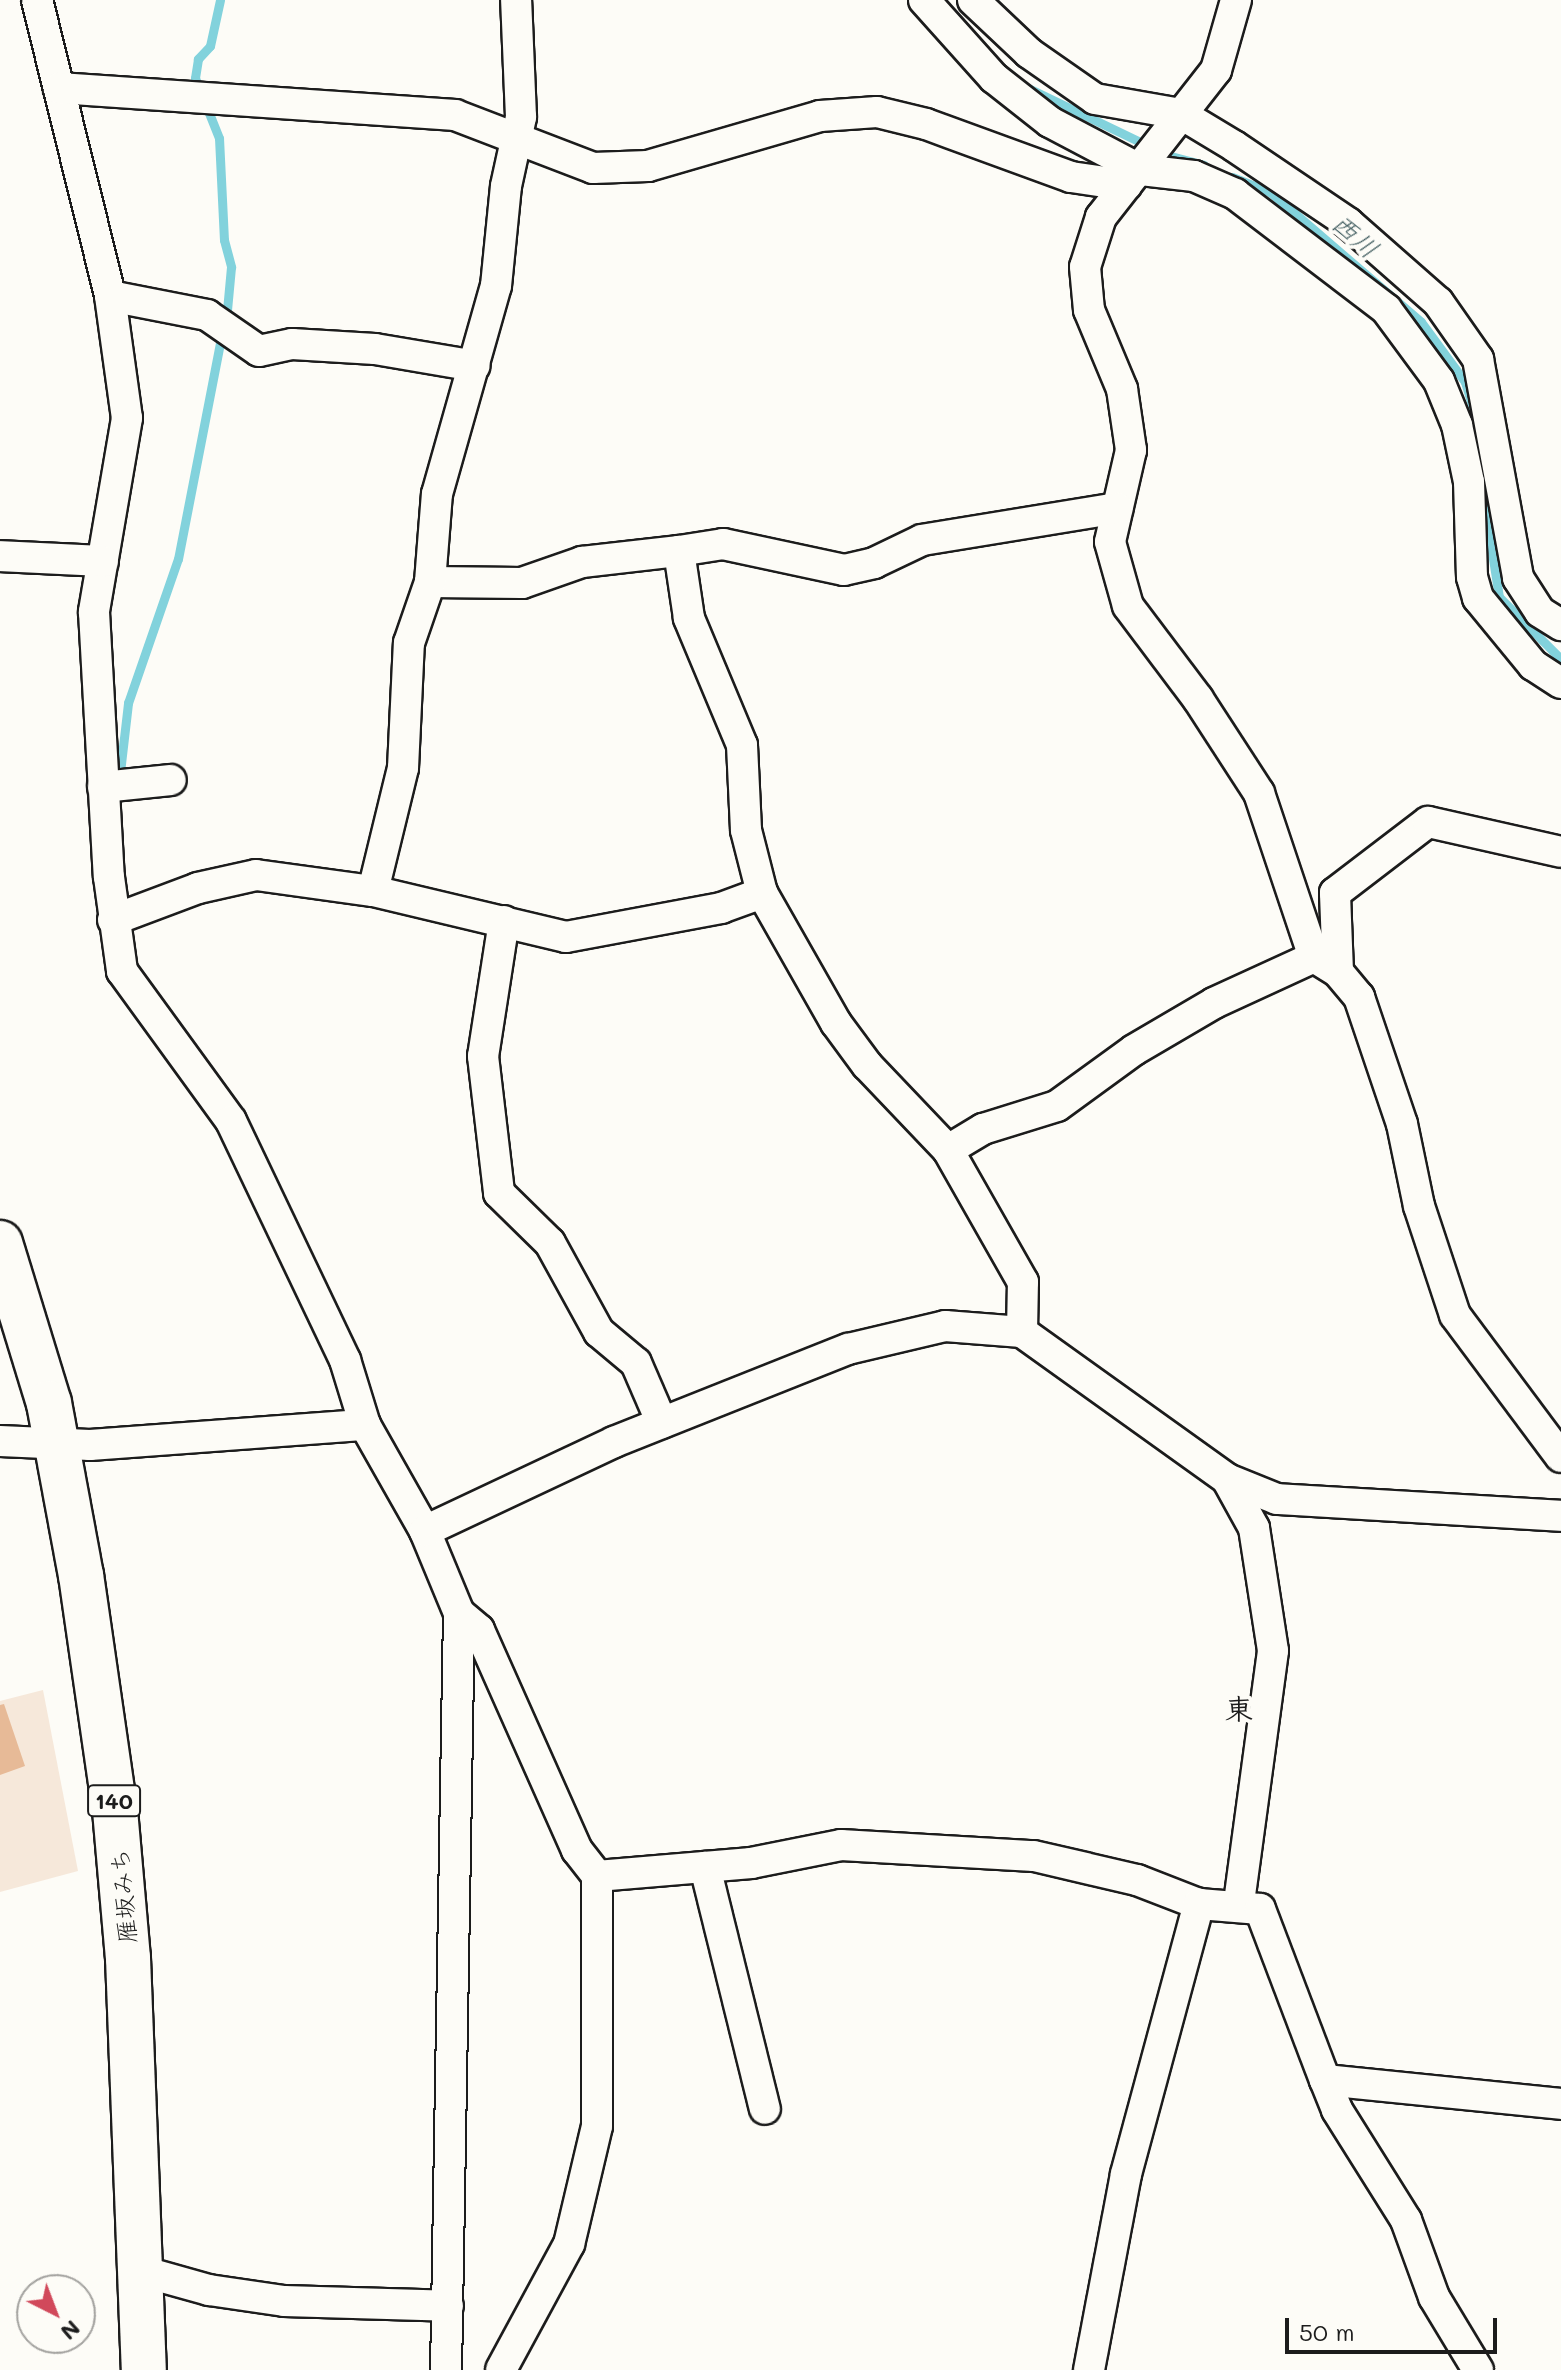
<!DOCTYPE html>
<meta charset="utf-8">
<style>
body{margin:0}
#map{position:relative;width:1561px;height:2370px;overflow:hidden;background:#fdfcf7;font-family:Mali,"Klee One",sans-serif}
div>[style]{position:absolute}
.built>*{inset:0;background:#f6e8da}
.stream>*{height:9px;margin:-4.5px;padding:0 4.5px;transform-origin:4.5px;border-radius:4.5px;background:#82d2dc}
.building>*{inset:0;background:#e7ba97}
.roads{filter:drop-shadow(2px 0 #1c1c1c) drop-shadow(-2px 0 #1c1c1c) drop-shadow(0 2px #1c1c1c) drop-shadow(0 -2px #1c1c1c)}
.minor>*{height:30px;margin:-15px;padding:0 15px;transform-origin:15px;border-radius:15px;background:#fdfcf7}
.highway>*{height:44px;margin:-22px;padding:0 22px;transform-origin:22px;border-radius:22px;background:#fdfcf7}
span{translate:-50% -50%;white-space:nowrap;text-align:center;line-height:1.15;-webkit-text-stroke:8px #fdfcf7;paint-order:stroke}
.shield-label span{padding:2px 6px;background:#fdfcf7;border:2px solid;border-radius:6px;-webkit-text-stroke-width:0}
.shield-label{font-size:22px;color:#1c1c1c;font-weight:700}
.street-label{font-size:24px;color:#1c1c1c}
.water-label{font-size:26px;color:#405c5f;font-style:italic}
.quarter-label{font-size:28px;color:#1c1c1c;font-weight:700}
.north{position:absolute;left:16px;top:2274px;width:80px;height:80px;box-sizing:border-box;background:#fdfcf7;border:2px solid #a3a29f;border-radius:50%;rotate:138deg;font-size:22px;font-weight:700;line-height:32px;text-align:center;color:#1c1c1c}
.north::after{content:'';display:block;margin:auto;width:28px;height:36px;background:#d1495b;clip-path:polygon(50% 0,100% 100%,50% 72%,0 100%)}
.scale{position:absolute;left:1285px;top:2318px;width:212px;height:36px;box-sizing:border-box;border:4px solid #1c1c1c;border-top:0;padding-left:10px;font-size:24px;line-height:28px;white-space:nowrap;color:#1c1c1c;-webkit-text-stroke:6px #fdfcf7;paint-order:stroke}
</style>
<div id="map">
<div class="built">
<div style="clip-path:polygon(43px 1690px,78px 1871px,0 1892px,0 1701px)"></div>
</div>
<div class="stream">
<div style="left:220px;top:0;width:47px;rotate:102.3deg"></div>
<div style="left:210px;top:46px;width:18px;rotate:133deg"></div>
<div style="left:198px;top:59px;width:19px;rotate:99deg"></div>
<div style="left:195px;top:78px;width:65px;rotate:68.2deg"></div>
<div style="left:219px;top:138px;width:102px;rotate:87.2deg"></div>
<div style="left:224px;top:240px;width:28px;rotate:75deg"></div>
<div style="left:231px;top:267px;width:43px;rotate:95.3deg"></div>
<div style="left:1028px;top:88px;width:154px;rotate:25.7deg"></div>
<div style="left:1167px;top:155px;width:38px;rotate:15deg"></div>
<div style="left:1232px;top:177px;width:41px;rotate:21.5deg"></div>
<div style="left:1270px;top:192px;width:199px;rotate:40.7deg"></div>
<div style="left:1421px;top:322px;width:74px;rotate:53.7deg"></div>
<div style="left:1465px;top:382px;width:30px;rotate:73deg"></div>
<div style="left:1477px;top:434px;width:37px;rotate:84deg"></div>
<div style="left:1483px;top:494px;width:104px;rotate:81.2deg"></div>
<div style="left:1499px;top:597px;width:88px;rotate:45deg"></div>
<div style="left:119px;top:781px;width:79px;rotate:-83.4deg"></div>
<div style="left:128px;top:703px;width:152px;rotate:-70.9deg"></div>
<div style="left:178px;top:559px;width:230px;rotate:-79deg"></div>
</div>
<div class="building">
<div style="clip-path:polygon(4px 1704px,25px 1766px,0 1775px,0 1705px)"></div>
</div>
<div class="roads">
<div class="minor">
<div style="left:37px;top:0;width:305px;rotate:76.1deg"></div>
<div style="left:110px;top:296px;width:123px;rotate:82.1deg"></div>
<div style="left:127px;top:418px;width:197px;rotate:99.7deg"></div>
<div style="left:94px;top:612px;width:265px;rotate:86.8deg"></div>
<div style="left:109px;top:877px;width:95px;rotate:82.1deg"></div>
<div style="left:122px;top:971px;width:185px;rotate:54deg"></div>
<div style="left:231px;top:1121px;width:265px;rotate:64.5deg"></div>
<div style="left:345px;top:1360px;width:68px;rotate:72.9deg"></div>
<div style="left:365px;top:1425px;width:122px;rotate:60.5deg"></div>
<div style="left:425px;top:1531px;width:89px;rotate:67.5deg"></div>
<div style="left:459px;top:1613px;width:757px;rotate:90.98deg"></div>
<div style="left:924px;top:0;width:105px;rotate:48.1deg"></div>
<div style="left:994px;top:78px;width:71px;rotate:38.2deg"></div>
<div style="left:1050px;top:122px;width:103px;rotate:27.8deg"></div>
<div style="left:1141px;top:170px;width:53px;rotate:6.5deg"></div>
<div style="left:1194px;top:176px;width:45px;rotate:23.7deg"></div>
<div style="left:1235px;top:194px;width:190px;rotate:37.3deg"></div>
<div style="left:1386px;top:309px;width:89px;rotate:53.6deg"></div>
<div style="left:1439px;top:381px;width:48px;rotate:67.8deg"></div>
<div style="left:1457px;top:425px;width:58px;rotate:78.1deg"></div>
<div style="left:1469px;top:482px;width:95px;rotate:88.2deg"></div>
<div style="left:1472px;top:577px;width:22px;rotate:74deg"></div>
<div style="left:1478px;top:598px;width:87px;rotate:50.6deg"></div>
<div style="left:1533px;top:665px;width:33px;rotate:33deg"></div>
<div style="left:973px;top:0;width:77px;rotate:43.4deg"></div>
<div style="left:1029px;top:53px;width:80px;rotate:34.9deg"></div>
<div style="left:1095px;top:99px;width:87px;rotate:9.9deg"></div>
<div style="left:1181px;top:114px;width:62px;rotate:31.1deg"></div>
<div style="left:1234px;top:146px;width:138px;rotate:34deg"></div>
<div style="left:1348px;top:223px;width:120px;rotate:41.3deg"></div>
<div style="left:1438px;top:302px;width:70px;rotate:54.9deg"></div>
<div style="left:1478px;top:359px;width:223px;rotate:79.6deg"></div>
<div style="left:1518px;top:578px;width:40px;rotate:57.1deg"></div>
<div style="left:1540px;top:612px;width:25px;rotate:32deg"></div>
<div style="left:1236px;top:0;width:73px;rotate:105.9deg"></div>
<div style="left:1216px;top:70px;width:187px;rotate:128deg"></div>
<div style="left:1101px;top:217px;width:52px;rotate:107.7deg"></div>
<div style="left:1085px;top:267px;width:43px;rotate:84.7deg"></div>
<div style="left:1089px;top:310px;width:86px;rotate:67.3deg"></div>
<div style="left:1122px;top:389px;width:62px;rotate:81.6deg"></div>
<div style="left:1131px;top:450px;width:94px;rotate:102.9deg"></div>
<div style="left:1110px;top:542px;width:66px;rotate:74.3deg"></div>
<div style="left:1128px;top:606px;width:116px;rotate:53deg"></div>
<div style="left:1198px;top:699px;width:112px;rotate:57deg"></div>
<div style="left:1259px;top:793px;width:173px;rotate:71.5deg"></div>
<div style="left:1314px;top:957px;width:28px;rotate:32deg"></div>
<div style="left:1338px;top:972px;width:33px;rotate:50deg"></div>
<div style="left:1359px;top:997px;width:134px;rotate:71.3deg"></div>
<div style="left:1402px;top:1124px;width:84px;rotate:78.3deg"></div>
<div style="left:1419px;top:1206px;width:115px;rotate:71.7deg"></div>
<div style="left:1455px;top:1315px;width:177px;rotate:53.3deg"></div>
<div style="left:59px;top:88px;width:397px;rotate:3.9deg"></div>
<div style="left:455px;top:115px;width:148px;rotate:21deg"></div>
<div style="left:593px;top:168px;width:55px;rotate:-2.1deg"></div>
<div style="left:648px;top:166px;width:179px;rotate:-16.2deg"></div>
<div style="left:820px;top:116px;width:57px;rotate:-4deg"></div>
<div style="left:877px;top:112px;width:50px;rotate:13.8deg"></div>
<div style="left:926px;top:124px;width:154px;rotate:20.1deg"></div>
<div style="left:1071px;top:177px;width:56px;rotate:8.3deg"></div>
<div style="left:110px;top:296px;width:99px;rotate:11.1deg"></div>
<div style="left:207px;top:315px;width:63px;rotate:34.7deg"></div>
<div style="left:259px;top:351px;width:34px;rotate:-12deg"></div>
<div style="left:292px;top:344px;width:83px;rotate:3.4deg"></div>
<div style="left:375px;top:349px;width:101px;rotate:9.6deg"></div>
<div style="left:0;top:556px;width:103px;rotate:2.8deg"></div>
<div style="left:430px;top:582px;width:92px;rotate:0.6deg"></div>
<div style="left:522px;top:583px;width:64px;rotate:-19.3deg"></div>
<div style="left:582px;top:562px;width:98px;rotate:-6.5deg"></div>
<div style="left:103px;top:787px;width:68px;rotate:-5.9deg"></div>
<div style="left:373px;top:891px;width:127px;rotate:-76.3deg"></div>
<div style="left:403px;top:768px;width:125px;rotate:-87.3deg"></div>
<div style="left:409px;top:643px;width:65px;rotate:-71deg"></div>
<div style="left:430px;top:582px;width:88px;rotate:-85.5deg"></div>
<div style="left:437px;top:494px;width:216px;rotate:-74.2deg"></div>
<div style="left:496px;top:286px;width:100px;rotate:-84.3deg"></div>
<div style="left:506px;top:186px;width:71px;rotate:-77.7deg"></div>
<div style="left:521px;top:117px;width:117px;rotate:-92.4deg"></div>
<div style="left:113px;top:920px;width:91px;rotate:-20.6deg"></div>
<div style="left:198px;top:888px;width:59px;rotate:-12.6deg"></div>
<div style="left:256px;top:875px;width:118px;rotate:7.8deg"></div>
<div style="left:373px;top:891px;width:198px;rotate:13.4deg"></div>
<div style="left:566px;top:937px;width:158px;rotate:-10.6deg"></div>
<div style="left:721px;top:908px;width:44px;rotate:-20.1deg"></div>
<div style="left:504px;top:921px;width:137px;rotate:98.8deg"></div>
<div style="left:483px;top:1056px;width:138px;rotate:83.3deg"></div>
<div style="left:499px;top:1193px;width:71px;rotate:44.4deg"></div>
<div style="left:550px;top:1243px;width:102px;rotate:61.2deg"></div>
<div style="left:599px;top:1332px;width:48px;rotate:40deg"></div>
<div style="left:636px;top:1363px;width:65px;rotate:66.6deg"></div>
<div style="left:1338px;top:972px;width:79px;rotate:-92.2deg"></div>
<div style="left:1335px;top:893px;width:117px;rotate:-37.4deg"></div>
<div style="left:1428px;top:822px;width:136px;rotate:12.7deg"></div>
<div style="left:948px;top:1150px;width:41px;rotate:-31deg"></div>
<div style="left:983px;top:1129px;width:77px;rotate:-17.3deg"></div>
<div style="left:1057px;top:1106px;width:95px;rotate:-36deg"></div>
<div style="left:1134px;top:1050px;width:93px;rotate:-30.4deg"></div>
<div style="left:1214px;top:1003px;width:110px;rotate:-24.7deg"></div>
<div style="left:1022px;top:1332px;width:50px;rotate:-88.9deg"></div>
<div style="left:1023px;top:1282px;width:152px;rotate:-119.6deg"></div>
<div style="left:948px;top:1150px;width:117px;rotate:-133.6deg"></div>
<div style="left:867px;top:1065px;width:52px;rotate:-126.4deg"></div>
<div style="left:836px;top:1023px;width:150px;rotate:-119.6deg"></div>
<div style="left:762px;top:893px;width:65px;rotate:-104.3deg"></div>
<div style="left:746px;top:830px;width:85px;rotate:-92.7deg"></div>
<div style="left:742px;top:745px;width:138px;rotate:-112.7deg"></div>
<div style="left:689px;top:618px;width:68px;rotate:-98.5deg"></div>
<div style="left:679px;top:551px;width:45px;rotate:-9deg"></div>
<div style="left:723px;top:544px;width:124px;rotate:12.1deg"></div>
<div style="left:844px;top:570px;width:31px;rotate:-13deg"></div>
<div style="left:874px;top:563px;width:53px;rotate:-25.6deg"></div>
<div style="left:922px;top:540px;width:198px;rotate:-9.3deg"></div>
<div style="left:0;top:1441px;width:90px;rotate:2.5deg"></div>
<div style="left:90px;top:1445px;width:276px;rotate:-4.2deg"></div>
<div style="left:1227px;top:1479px;width:56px;rotate:61.1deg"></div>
<div style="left:1254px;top:1528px;width:124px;rotate:81.2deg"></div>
<div style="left:1273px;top:1651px;width:255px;rotate:97.7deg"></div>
<div style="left:425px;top:1531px;width:209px;rotate:-25.2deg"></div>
<div style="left:614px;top:1442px;width:252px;rotate:-21.7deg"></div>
<div style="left:848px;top:1349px;width:100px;rotate:-13.3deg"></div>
<div style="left:945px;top:1326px;width:77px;rotate:4.5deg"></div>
<div style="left:1022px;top:1332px;width:252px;rotate:35.6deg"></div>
<div style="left:1227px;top:1479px;width:54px;rotate:21.8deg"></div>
<div style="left:1277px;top:1499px;width:285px;rotate:3.4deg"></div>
<div style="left:459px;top:1613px;width:26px;rotate:40deg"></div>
<div style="left:479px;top:1630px;width:241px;rotate:66deg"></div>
<div style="left:577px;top:1850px;width:33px;rotate:52deg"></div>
<div style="left:597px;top:1876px;width:250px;rotate:90deg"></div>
<div style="left:597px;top:2126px;width:121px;rotate:103.3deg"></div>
<div style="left:569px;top:2244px;width:143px;rotate:118.4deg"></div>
<div style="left:705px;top:1867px;width:249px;rotate:76.1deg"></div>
<div style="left:597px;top:1876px;width:155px;rotate:-4.8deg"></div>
<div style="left:751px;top:1863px;width:92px;rotate:-11.3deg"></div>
<div style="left:841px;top:1845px;width:193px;rotate:3.3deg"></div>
<div style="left:1034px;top:1856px;width:106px;rotate:13.1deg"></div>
<div style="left:1137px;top:1880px;width:66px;rotate:21.2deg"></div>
<div style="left:1199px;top:1904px;width:61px;rotate:4.7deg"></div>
<div style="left:1260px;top:1909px;width:183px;rotate:69.2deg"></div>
<div style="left:1325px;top:2080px;width:237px;rotate:5.8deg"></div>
<div style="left:1325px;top:2080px;width:32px;rotate:68deg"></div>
<div style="left:1337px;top:2110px;width:130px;rotate:57.9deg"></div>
<div style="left:1406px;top:2220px;width:82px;rotate:70deg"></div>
<div style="left:1434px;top:2297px;width:85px;rotate:58.9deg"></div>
<div style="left:141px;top:2271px;width:71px;rotate:15.6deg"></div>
<div style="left:209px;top:2290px;width:76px;rotate:8.3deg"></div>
<div style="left:284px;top:2301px;width:164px;rotate:1.7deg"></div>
<div style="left:1089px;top:2370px;width:199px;rotate:-79.3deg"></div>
<div style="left:1126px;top:2174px;width:280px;rotate:-74.9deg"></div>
</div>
<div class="highway">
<div style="left:0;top:1243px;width:167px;rotate:73deg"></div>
<div style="left:49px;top:1403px;width:175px;rotate:79.5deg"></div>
<div style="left:81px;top:1575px;width:237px;rotate:81.8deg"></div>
<div style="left:115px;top:1810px;width:149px;rotate:85deg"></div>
<div style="left:128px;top:1958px;width:412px;rotate:87.8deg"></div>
</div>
</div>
<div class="shield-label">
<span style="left:114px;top:1801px">140</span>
</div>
<div class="street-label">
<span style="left:123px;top:1896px;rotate:-95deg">雁坂みち</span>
</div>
<div class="water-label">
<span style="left:1355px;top:236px;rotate:41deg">西川</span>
</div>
<div class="quarter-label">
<span style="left:1239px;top:1708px">東</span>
</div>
<div class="north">N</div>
<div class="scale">50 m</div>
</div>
